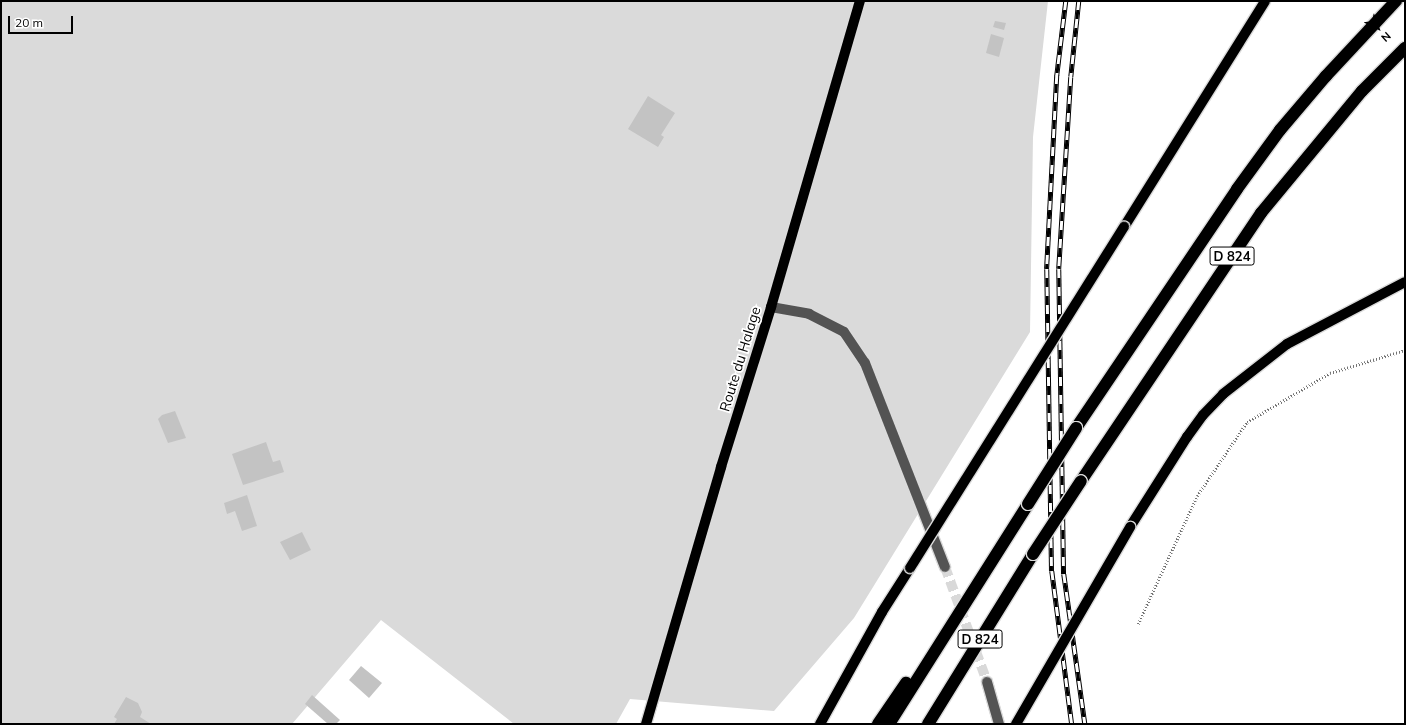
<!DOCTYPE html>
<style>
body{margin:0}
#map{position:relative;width:1406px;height:725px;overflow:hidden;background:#fff;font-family:Mulish,sans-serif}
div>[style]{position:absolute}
.green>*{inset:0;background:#dadada}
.building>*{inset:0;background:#c3c3c3}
.minor-tunnel>*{height:10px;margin-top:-5px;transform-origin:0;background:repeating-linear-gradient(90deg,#d9d9d9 0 10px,transparent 0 15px)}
.path>*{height:2.5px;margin-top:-1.25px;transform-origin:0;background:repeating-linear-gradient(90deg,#757575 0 1px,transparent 0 3px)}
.roads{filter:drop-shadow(1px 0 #dbdbdb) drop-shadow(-1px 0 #dbdbdb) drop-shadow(0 1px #dbdbdb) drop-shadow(0 -1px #dbdbdb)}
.minor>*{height:10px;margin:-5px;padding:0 5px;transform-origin:5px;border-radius:5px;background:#535353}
.major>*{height:10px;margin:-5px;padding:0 5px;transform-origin:5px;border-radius:5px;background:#000}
.highway>*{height:12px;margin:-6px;padding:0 6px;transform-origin:6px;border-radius:6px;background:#000}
.rail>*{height:4.5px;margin-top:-2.25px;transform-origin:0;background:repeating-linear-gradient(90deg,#fff 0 9px,#000 0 18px);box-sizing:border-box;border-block:1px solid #000}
.bridges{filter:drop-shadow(1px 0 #dbdbdb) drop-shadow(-1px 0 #dbdbdb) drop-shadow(0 1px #dbdbdb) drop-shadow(0 -1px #dbdbdb)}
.major-bridge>*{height:10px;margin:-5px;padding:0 5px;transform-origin:5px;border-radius:5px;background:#000}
.highway-bridge>*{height:12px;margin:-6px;padding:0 6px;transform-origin:6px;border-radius:6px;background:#000}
span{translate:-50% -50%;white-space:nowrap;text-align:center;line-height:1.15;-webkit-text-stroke:3.5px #fff;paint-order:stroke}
.shield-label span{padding:1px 3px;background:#fff;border:1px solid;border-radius:3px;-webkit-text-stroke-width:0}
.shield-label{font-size:13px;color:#000;font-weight:700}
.street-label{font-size:14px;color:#000}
.frame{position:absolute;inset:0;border:2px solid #000;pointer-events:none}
.north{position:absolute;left:1358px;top:8px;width:40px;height:40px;-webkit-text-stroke:3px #fff;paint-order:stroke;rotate:138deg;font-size:11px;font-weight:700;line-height:16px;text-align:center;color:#000}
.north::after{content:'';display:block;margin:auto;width:14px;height:18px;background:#000;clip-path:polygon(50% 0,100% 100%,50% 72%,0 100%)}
.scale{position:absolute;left:8px;top:16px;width:65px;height:18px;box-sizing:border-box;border:2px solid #000;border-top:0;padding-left:5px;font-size:12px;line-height:14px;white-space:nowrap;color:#000;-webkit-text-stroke:3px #fff;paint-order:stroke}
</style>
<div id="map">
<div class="green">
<div style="clip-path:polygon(1px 1px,1048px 1px,1033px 137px,1030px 332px,854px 618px,774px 711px,630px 699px,616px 724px,514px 724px,381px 620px,292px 724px,1px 724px)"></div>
</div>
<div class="building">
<div style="clip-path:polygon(995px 21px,1006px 23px,1004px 30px,993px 27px)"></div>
<div style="clip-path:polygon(991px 34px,1004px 38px,999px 57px,986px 53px)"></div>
<div style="clip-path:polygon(648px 96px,675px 113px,661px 135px,664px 137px,658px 147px,628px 129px)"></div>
<div style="clip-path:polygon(175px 411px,186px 438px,168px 443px,158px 419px,162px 415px)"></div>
<div style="clip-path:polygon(266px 442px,273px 462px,280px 460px,284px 472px,243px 485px,232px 454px)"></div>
<div style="clip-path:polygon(247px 495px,257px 526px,242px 531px,235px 511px,227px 514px,224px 503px)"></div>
<div style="clip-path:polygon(302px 532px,311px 550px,290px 560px,280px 542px)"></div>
<div style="clip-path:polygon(361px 666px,382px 683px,369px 698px,349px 680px)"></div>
<div style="clip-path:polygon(312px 695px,340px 720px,336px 724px,328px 724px,305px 704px)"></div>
<div style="clip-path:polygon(126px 697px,138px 703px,142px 712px,140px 717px,151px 724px,114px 724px,117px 719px,114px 717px)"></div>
</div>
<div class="minor-tunnel">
<div style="left:945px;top:567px;width:122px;rotate:69.9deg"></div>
</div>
<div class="path">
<div style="left:1138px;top:624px;width:141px;rotate:-65.3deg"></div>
<div style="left:1197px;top:496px;width:89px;rotate:-56deg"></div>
<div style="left:1247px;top:422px;width:96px;rotate:-30.6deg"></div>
<div style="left:1330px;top:373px;width:78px;rotate:-17deg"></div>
</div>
<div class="roads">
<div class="minor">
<div style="left:771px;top:307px;width:39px;rotate:10deg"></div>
<div style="left:809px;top:314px;width:39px;rotate:27deg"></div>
<div style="left:844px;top:332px;width:37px;rotate:56deg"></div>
<div style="left:865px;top:363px;width:219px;rotate:68.6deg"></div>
<div style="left:987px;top:682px;width:44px;rotate:74.1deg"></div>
</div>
<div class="major">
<div style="left:1124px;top:227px;width:266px;rotate:-58deg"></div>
<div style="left:1130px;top:527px;width:107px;rotate:-57.7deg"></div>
<div style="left:1187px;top:437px;width:27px;rotate:-54deg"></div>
<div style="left:1203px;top:415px;width:29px;rotate:-46deg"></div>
<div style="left:1223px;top:394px;width:81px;rotate:-38deg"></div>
<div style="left:1287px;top:344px;width:133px;rotate:-27.7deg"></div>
<div style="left:646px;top:724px;width:268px;rotate:-73.7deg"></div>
<div style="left:721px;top:467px;width:168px;rotate:-72.6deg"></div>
<div style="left:771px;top:307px;width:319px;rotate:-73.8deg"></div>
<div style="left:820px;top:724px;width:128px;rotate:-61deg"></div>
<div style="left:882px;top:612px;width:52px;rotate:-57.5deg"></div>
</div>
<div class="highway">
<div style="left:1076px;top:428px;width:288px;rotate:-56deg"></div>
<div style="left:1237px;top:189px;width:73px;rotate:-53.9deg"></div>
<div style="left:1280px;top:130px;width:71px;rotate:-49.6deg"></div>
<div style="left:1326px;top:76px;width:103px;rotate:-47deg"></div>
<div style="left:1081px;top:481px;width:323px;rotate:-56.1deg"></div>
<div style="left:1261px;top:213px;width:158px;rotate:-50.4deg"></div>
<div style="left:1362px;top:91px;width:61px;rotate:-45deg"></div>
<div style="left:878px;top:724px;width:50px;rotate:-55.7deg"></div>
<div style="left:889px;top:724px;width:260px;rotate:-57.7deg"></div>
<div style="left:928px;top:724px;width:200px;rotate:-58.3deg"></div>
</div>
</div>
<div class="rail">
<div style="left:1066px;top:1px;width:75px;rotate:96.9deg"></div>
<div style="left:1057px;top:75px;width:194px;rotate:93deg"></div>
<div style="left:1047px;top:269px;width:302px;rotate:89.1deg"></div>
<div style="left:1052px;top:571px;width:154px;rotate:82.6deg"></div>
<div style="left:1079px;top:1px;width:76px;rotate:96deg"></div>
<div style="left:1071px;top:77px;width:192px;rotate:93.6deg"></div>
<div style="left:1059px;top:269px;width:305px;rotate:89.1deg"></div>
<div style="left:1064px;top:574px;width:151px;rotate:82deg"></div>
</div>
<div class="bridges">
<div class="major-bridge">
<div style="left:910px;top:568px;width:403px;rotate:-57.9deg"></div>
<div style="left:1016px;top:724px;width:228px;rotate:-59.9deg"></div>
</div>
<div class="highway-bridge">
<div style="left:1028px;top:504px;width:90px;rotate:-57.7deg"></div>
<div style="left:1033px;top:554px;width:87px;rotate:-56.7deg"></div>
</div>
</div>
<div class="shield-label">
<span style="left:1232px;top:256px">D 824</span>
<span style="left:980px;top:639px">D 824</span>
</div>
<div class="street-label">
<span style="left:740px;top:359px;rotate:-73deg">Route du Halage</span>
</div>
<div class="frame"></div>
<div class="north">N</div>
<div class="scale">20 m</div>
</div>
